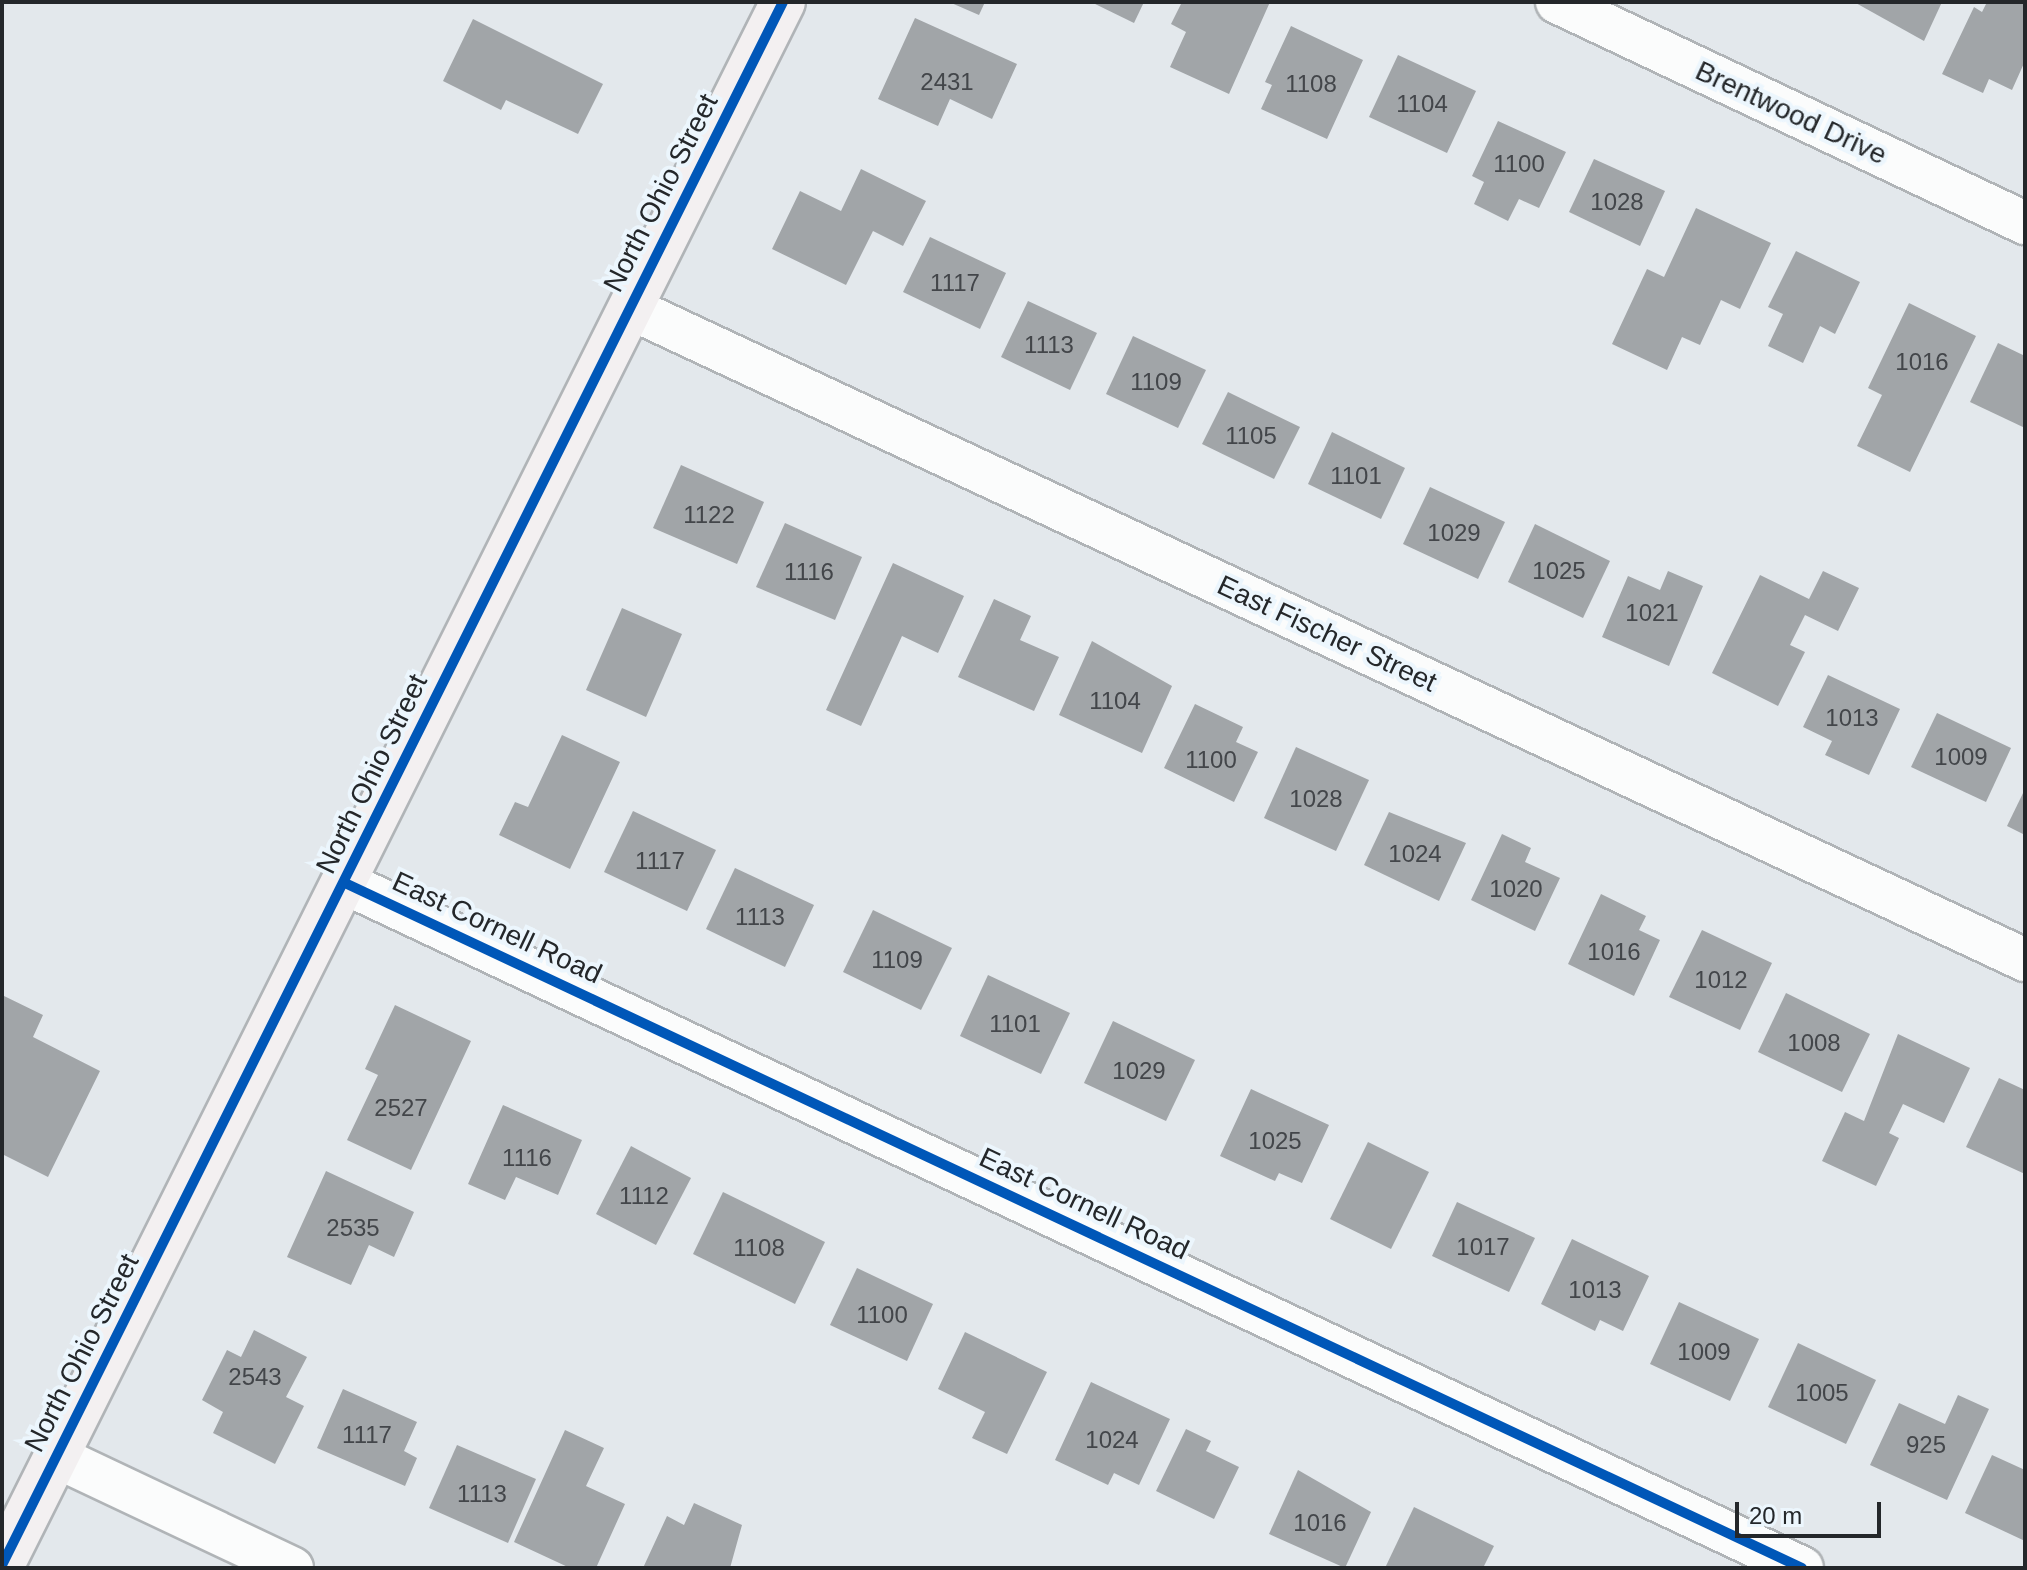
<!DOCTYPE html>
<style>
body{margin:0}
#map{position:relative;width:2027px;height:1570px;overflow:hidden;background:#e3e8ec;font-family:Arial,sans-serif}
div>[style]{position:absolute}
.building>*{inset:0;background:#a1a5a8}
.roads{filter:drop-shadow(2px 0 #b0b4b7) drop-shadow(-2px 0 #b0b4b7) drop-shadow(0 2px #b0b4b7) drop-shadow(0 -2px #b0b4b7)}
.street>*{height:42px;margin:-21px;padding:0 21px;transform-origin:21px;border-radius:21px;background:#fbfcfc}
.secondary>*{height:44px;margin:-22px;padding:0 22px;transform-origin:22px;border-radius:22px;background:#f3f0f1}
.cycleway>*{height:10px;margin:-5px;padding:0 5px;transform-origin:5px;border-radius:5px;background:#0057b8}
span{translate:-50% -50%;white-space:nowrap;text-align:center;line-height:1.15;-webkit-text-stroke:8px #ecf6fd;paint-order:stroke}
.number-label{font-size:24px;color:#43464a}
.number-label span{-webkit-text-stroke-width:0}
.street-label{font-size:28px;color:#24272a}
.frame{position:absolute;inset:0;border:4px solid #24272a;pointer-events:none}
.scale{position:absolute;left:1735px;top:1502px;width:146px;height:36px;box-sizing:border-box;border:4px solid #24272a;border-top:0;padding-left:10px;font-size:24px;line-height:28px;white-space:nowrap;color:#24272a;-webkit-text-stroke:6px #ecf6fd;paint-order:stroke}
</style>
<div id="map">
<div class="building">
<div style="clip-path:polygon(949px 2px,985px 2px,979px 15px)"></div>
<div style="clip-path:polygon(1091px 2px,1144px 2px,1134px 23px)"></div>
<div style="clip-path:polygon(1182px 2px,1270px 2px,1229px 94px,1170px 67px,1186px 32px,1171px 24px)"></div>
<div style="clip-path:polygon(1854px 2px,1942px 2px,1924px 41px)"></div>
<div style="clip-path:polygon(1987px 2px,2025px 2px,2025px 61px,2012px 90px,1989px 79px,1983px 93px,1942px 74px,1974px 7px,1982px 12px)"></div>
<div style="clip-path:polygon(915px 18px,1017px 64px,992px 119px,950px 99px,938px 126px,878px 99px)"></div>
<div style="clip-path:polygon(473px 19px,603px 84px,578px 134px,506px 100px,501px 110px,443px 81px)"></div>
<div style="clip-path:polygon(1291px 26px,1363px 60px,1327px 139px,1261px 109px,1272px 85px,1265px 82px)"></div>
<div style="clip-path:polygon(1398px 55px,1476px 91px,1447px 153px,1369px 117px)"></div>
<div style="clip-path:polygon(1498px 121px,1566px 152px,1539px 208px,1519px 199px,1508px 221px,1474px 204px,1484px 182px,1472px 176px)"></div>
<div style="clip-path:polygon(1594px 159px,1665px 191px,1640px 246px,1569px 212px)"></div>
<div style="clip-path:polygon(861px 169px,926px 201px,903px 246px,873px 231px,846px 285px,772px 249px,800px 191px,841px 211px)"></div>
<div style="clip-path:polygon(1696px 208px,1771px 243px,1740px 309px,1721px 300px,1700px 345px,1682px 337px,1667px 370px,1612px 344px,1647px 269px,1664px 277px)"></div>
<div style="clip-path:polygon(930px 237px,1006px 273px,980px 329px,903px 292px)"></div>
<div style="clip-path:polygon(1796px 251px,1860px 282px,1835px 334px,1820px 326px,1803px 363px,1768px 346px,1783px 314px,1768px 307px)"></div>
<div style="clip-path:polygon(1028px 301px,1097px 333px,1070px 390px,1001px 357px)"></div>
<div style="clip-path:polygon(1909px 303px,1976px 336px,1910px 472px,1857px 446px,1882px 395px,1868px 388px)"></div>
<div style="clip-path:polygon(1133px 336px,1206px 370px,1178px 428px,1106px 394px)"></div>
<div style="clip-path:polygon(1998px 343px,2025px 356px,2025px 428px,1970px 402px)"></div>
<div style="clip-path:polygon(1228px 392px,1300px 427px,1274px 479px,1202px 444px)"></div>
<div style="clip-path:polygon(1332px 432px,1405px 468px,1381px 519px,1308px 484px)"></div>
<div style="clip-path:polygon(681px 465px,764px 502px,737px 564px,653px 528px)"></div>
<div style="clip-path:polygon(1430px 487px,1505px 522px,1478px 579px,1403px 544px)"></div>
<div style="clip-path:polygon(785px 523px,862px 557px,835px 620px,756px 587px)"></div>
<div style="clip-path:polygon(1535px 524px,1610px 561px,1583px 618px,1508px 582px)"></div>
<div style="clip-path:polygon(893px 563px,964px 596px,938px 653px,902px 636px,861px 726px,826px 710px)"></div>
<div style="clip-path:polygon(1668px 571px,1703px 586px,1669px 666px,1602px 637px,1628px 576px,1660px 590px)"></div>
<div style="clip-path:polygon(1823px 571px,1859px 588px,1838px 631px,1805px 615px,1790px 645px,1805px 652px,1778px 706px,1712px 673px,1760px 575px,1809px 599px)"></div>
<div style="clip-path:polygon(994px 599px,1031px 616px,1020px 640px,1059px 657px,1034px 711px,958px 677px)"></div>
<div style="clip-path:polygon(622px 608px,682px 634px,646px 717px,586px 690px)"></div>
<div style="clip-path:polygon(1092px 641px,1172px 686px,1142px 753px,1059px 715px)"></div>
<div style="clip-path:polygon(1828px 675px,1900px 709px,1869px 775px,1825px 755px,1832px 741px,1803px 727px)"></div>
<div style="clip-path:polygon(1195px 704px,1243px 727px,1236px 742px,1258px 752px,1234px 802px,1164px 768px)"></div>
<div style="clip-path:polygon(1937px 713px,2011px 748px,1986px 802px,1911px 767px)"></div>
<div style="clip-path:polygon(562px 735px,620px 762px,570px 869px,499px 835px,515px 802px,528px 807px)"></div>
<div style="clip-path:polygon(1296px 747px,1369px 780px,1336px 851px,1264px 818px)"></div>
<div style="clip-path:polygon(2025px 789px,2025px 835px,2007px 826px)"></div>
<div style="clip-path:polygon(633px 811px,716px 850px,687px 911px,604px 872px)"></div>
<div style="clip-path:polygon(1389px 812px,1466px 843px,1439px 901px,1364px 865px)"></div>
<div style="clip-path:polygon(1502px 834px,1531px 848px,1525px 862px,1560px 878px,1535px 931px,1471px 900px)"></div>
<div style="clip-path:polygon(735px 868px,814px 905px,785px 967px,706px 929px)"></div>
<div style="clip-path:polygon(1601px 894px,1646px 916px,1639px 930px,1660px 940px,1634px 996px,1568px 964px)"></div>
<div style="clip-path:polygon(873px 910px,952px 948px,921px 1010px,843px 972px)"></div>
<div style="clip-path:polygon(1702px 930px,1772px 963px,1740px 1030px,1669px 997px)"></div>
<div style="clip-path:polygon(988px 975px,1070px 1013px,1041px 1074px,960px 1036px)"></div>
<div style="clip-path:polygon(1786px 993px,1870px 1034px,1842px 1092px,1758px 1052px)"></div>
<div style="clip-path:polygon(2px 995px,43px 1015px,33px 1037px,100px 1071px,48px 1177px,2px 1154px)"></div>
<div style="clip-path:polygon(395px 1005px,471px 1041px,411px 1170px,347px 1140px,378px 1075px,365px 1069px)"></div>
<div style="clip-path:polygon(1113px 1021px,1195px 1060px,1166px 1121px,1084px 1083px)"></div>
<div style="clip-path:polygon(1898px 1034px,1970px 1068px,1944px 1123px,1903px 1104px,1889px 1133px,1899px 1138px,1876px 1186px,1822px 1161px,1845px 1112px,1864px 1121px)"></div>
<div style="clip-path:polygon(1999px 1078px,2025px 1090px,2025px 1174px,1966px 1147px)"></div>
<div style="clip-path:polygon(1251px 1089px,1329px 1125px,1302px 1183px,1279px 1173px,1275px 1181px,1220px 1156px)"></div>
<div style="clip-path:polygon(503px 1105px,582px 1140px,558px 1195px,516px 1177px,505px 1200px,468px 1184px)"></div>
<div style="clip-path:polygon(1368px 1142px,1429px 1172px,1391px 1249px,1330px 1219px)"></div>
<div style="clip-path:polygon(631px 1146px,691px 1178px,656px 1245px,596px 1214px)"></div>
<div style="clip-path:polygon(326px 1171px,414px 1212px,394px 1257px,369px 1245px,351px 1285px,287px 1257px)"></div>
<div style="clip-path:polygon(723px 1192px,825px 1242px,795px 1304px,693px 1254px)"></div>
<div style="clip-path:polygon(1457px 1202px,1535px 1238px,1509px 1292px,1432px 1256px)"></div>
<div style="clip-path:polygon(1572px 1239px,1649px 1276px,1623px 1331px,1600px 1320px,1595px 1331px,1541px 1304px)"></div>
<div style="clip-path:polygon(857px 1268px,933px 1304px,907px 1361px,830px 1325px)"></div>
<div style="clip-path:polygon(1679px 1302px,1759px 1339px,1730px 1401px,1650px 1364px)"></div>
<div style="clip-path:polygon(254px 1330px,307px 1357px,286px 1397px,304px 1406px,275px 1464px,213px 1433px,223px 1412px,202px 1400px,227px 1350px,241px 1357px)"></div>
<div style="clip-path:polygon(965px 1332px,1047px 1372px,1007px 1454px,972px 1438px,985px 1412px,938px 1389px)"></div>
<div style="clip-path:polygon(1798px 1343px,1876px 1380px,1846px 1444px,1768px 1407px)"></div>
<div style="clip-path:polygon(1091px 1382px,1170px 1419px,1139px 1485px,1114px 1473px,1108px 1485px,1055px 1460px)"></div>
<div style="clip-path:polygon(343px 1389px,417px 1422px,404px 1451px,417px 1458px,405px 1486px,317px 1448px)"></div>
<div style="clip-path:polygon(1958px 1395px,1989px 1409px,1947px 1500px,1870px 1465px,1899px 1403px,1945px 1424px)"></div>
<div style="clip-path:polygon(1186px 1429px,1211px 1441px,1206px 1451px,1239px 1467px,1214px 1519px,1156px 1491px)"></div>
<div style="clip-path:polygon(565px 1430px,604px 1448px,586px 1486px,625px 1504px,596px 1568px,570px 1568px,514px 1542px)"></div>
<div style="clip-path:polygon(457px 1445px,536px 1479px,508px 1543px,429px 1508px)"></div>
<div style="clip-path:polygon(1992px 1455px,2025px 1470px,2025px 1541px,1965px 1513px)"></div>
<div style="clip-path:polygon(1298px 1470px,1371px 1512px,1345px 1568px,1269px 1534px)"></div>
<div style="clip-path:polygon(694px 1503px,742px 1525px,730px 1568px,643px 1568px,667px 1516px,684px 1525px)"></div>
<div style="clip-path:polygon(1414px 1507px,1494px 1546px,1483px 1568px,1385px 1568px)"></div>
</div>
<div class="roads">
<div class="street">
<div style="left:1557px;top:2px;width:518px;rotate:25.28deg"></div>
<div style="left:630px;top:308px;width:1540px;rotate:25.05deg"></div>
<div style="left:345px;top:883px;width:1610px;rotate:25.18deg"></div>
<div style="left:57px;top:1457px;width:260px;rotate:25.3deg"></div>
</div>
<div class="secondary">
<div style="left:2px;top:1565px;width:1747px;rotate:-63.45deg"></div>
</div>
</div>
<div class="cycleway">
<div style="left:345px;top:883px;width:1610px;rotate:25.18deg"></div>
<div style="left:2px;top:1565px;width:1747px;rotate:-63.45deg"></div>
</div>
<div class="number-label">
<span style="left:947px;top:82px">2431</span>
<span style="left:1311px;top:84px">1108</span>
<span style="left:1422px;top:104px">1104</span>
<span style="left:1519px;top:164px">1100</span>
<span style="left:1617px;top:202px">1028</span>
<span style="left:955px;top:283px">1117</span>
<span style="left:1049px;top:345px">1113</span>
<span style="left:1922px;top:362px">1016</span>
<span style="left:1156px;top:382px">1109</span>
<span style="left:1251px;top:436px">1105</span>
<span style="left:1356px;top:476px">1101</span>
<span style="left:709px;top:515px">1122</span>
<span style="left:1454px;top:533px">1029</span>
<span style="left:1559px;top:571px">1025</span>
<span style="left:809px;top:572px">1116</span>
<span style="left:1652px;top:613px">1021</span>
<span style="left:1115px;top:701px">1104</span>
<span style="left:1852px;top:718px">1013</span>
<span style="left:1961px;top:757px">1009</span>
<span style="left:1211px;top:760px">1100</span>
<span style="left:1316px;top:799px">1028</span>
<span style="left:1415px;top:854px">1024</span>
<span style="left:660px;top:861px">1117</span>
<span style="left:1516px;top:889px">1020</span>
<span style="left:760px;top:917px">1113</span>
<span style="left:1614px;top:952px">1016</span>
<span style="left:897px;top:960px">1109</span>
<span style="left:1721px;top:980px">1012</span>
<span style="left:1015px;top:1024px">1101</span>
<span style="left:1814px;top:1043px">1008</span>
<span style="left:1139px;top:1071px">1029</span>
<span style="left:401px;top:1108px">2527</span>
<span style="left:1275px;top:1141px">1025</span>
<span style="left:527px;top:1158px">1116</span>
<span style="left:644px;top:1196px">1112</span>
<span style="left:353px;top:1228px">2535</span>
<span style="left:1483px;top:1247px">1017</span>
<span style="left:759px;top:1248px">1108</span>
<span style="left:1595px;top:1290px">1013</span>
<span style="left:882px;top:1315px">1100</span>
<span style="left:1704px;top:1352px">1009</span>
<span style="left:255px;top:1377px">2543</span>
<span style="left:1822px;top:1393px">1005</span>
<span style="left:367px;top:1435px">1117</span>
<span style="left:1112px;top:1440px">1024</span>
<span style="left:1926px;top:1445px">925</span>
<span style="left:482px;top:1494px">1113</span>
<span style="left:1320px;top:1523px">1016</span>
</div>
<div class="street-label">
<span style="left:1791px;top:113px;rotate:25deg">Brentwood Drive</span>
<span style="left:661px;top:193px;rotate:-63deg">North Ohio Street</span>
<span style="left:1327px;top:634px;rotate:25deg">East Fischer Street</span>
<span style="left:372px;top:774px;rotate:-64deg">North Ohio Street</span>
<span style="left:497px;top:928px;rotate:25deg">East Cornell Road</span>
<span style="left:1084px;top:1204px;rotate:25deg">East Cornell Road</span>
<span style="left:82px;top:1353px;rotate:-63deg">North Ohio Street</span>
</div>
<div class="frame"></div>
<div class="scale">20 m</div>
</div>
